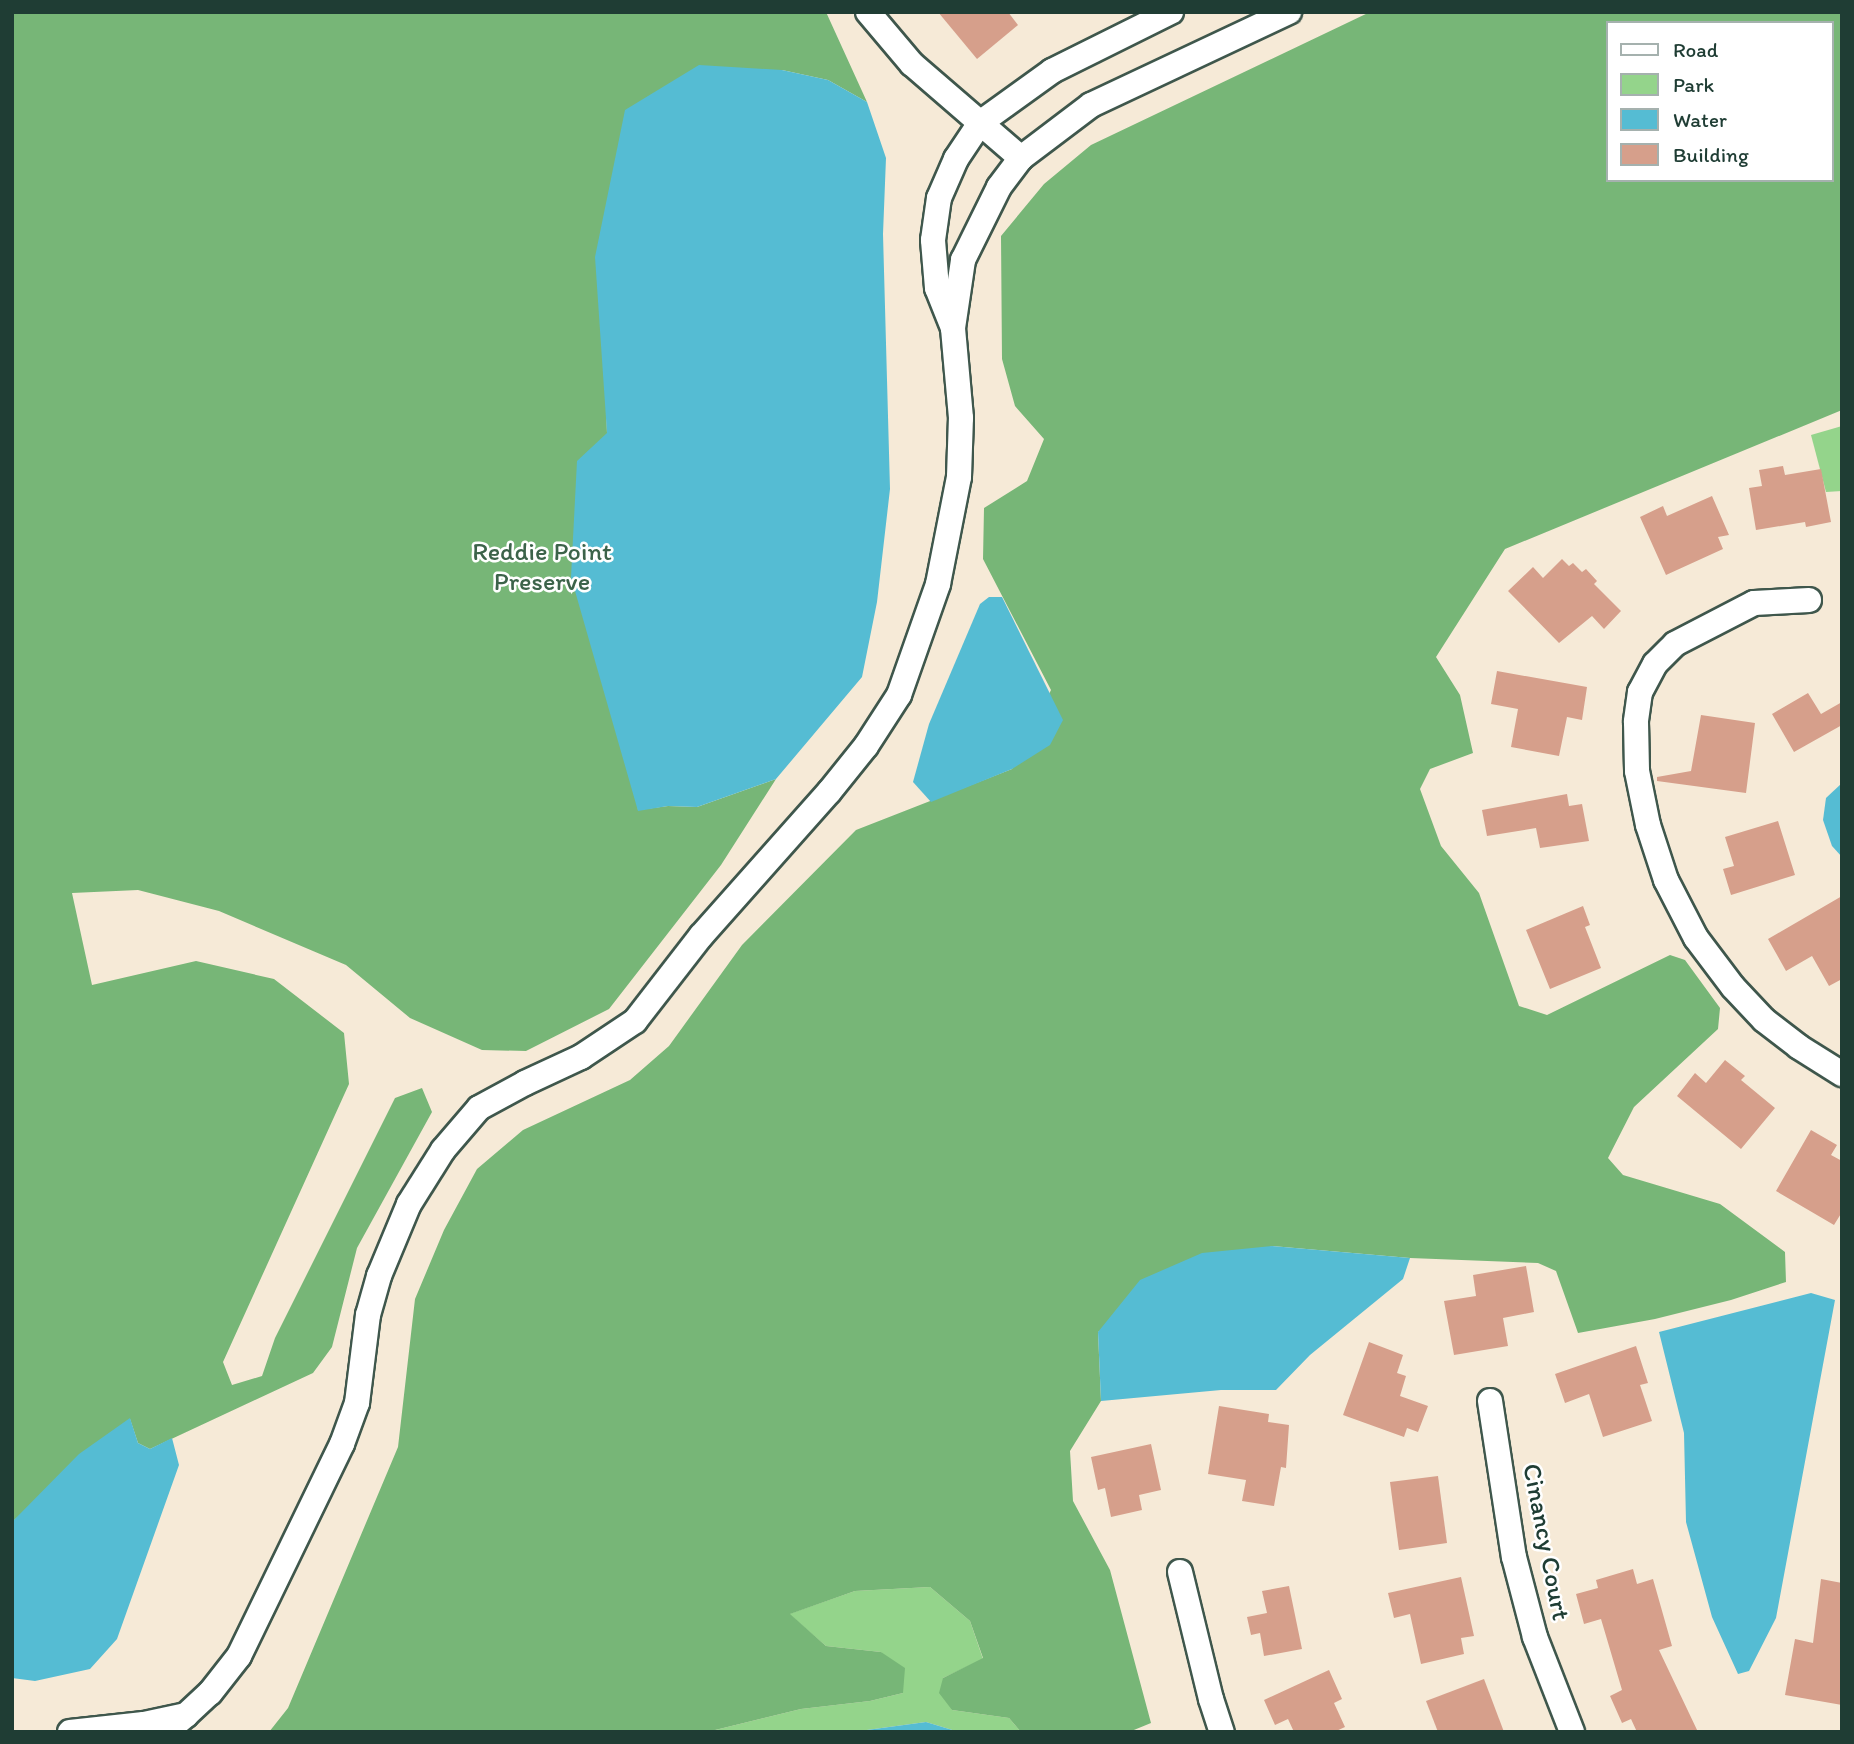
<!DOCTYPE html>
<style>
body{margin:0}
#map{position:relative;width:1854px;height:1744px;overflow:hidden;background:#f6ead7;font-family:Itim,sans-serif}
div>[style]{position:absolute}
.green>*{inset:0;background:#94d48b}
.forest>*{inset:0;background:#77b677}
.water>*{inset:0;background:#55bcd3}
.building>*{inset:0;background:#d69f8b}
.roads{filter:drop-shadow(2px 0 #3f574c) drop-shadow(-2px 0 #3f574c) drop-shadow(0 2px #3f574c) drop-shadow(0 -2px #3f574c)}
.street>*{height:24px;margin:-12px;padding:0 12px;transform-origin:12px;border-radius:12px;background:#fff}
span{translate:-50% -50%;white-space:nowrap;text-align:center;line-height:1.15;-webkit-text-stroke:5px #fff;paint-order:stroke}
.park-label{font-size:26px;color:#3c634a}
.street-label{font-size:26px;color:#1f3d34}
.frame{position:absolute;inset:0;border:14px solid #1f3d34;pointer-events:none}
.legend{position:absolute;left:1606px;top:21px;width:228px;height:161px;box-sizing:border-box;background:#fff;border:2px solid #a5b1ae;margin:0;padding:9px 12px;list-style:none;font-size:21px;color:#1f3d34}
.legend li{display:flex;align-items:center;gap:14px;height:35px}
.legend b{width:35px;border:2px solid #a5b1ae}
</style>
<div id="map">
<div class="green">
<div style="clip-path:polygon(1842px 426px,1842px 491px,1826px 492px,1811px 435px)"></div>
<div style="clip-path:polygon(930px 1587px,970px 1621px,983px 1659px,943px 1678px,952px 1710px,1009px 1718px,1021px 1732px,959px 1732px,926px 1722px,852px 1732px,707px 1732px,801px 1709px,870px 1701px,903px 1693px,881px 1652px,826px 1646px,789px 1614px,855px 1591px)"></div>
</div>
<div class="forest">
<div style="clip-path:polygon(12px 12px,826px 12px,867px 102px,828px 80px,782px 70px,604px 353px,607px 433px,638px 810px,668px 806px,697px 807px,776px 779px,721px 865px,609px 1009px,526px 1051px,482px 1050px,410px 1018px,346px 965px,219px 911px,138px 890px,72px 893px,92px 985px,196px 961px,274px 979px,344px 1033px,349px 1084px,223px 1362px,232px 1385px,262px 1376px,275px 1338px,395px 1098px,422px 1088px,432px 1112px,357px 1248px,332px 1347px,313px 1373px,150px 1449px,138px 1443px,130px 1419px,12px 1522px)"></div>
<div style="clip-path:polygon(evenodd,1370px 12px,1842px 12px,1842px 410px,1505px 549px,1436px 657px,1460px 695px,1473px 753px,1430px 769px,1420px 789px,1441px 846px,1479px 893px,1519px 1006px,1547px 1015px,1670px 955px,1685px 960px,1720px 1008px,1718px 1029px,1634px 1107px,1608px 1158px,1623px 1175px,1720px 1204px,1785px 1252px,1786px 1282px,1731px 1300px,1655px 1319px,1578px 1333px,1556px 1271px,1538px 1263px,1410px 1258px,1272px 1246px,1098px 1332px,1101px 1401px,1070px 1451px,1073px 1501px,1110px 1570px,1151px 1723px,1129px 1732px,1021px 1732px,1009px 1718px,952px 1710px,939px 1693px,943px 1678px,983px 1658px,970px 1621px,930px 1587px,855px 1591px,790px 1614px,826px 1646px,881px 1652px,905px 1668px,903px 1693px,870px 1701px,801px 1709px,707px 1732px,269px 1732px,288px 1708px,398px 1447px,415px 1299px,444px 1230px,477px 1169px,523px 1130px,630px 1080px,669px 1046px,742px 945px,856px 830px,1012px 769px,1051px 690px,983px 559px,984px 508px,1027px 481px,1044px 439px,1015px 406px,1002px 359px,1001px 236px,1044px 184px,1091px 145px,1370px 12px,1607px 23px,1831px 23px,1831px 180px,1607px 180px,1607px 23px)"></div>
</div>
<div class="water">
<div style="clip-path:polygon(699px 65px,782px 70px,828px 80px,867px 102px,886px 158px,883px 234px,890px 489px,877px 602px,862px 677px,776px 779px,697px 807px,668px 806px,638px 811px,571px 577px,577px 461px,607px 433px,595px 257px,625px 110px)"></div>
<div style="clip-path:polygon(989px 597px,1002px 597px,1063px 720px,1050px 745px,1012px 769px,931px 802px,913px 782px,929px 724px,980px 604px)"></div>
<div style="clip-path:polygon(1842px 783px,1842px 857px,1832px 846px,1823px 820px,1826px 798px)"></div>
<div style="clip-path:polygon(1272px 1246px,1410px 1258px,1403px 1279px,1310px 1355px,1276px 1390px,1221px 1390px,1101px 1401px,1098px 1332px,1140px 1280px,1202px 1253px)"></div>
<div style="clip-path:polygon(1811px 1293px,1835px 1300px,1776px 1618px,1749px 1671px,1738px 1674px,1712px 1617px,1686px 1522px,1684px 1433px,1659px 1332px)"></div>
<div style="clip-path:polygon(130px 1418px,138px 1443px,150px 1449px,172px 1438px,179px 1465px,117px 1639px,90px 1669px,35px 1681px,12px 1678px,12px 1522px,79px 1454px)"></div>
<div style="clip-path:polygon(926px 1722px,959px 1732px,852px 1732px)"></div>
</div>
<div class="building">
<div style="clip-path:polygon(938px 12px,1008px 12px,1018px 25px,977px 59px)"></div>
<div style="clip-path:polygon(1783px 466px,1785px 475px,1821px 469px,1831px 522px,1806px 527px,1805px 522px,1756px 530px,1749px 488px,1762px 486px,1759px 470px)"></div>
<div style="clip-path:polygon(1712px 496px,1729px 535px,1718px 537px,1723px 549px,1666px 575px,1640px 517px,1663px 506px,1667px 516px)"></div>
<div style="clip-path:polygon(1562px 559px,1569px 566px,1573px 563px,1582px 572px,1586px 569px,1597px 581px,1594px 584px,1621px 611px,1604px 629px,1592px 616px,1559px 643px,1508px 591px,1533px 567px,1543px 578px)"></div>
<div style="clip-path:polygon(1497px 671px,1587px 687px,1582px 720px,1567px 717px,1559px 756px,1511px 747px,1518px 709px,1491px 704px)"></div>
<div style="clip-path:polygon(1808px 693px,1821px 714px,1842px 702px,1842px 725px,1794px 752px,1772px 714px)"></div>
<div style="clip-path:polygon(1701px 715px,1755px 723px,1746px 793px,1657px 781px,1657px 777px,1691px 771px)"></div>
<div style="clip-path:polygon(1567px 794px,1569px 806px,1582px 804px,1589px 841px,1540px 848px,1536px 828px,1487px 836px,1482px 810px)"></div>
<div style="clip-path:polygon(1778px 821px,1795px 875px,1731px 895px,1723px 869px,1734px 866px,1725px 837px)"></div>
<div style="clip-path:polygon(1842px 896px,1842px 979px,1829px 986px,1812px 956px,1786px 971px,1768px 939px)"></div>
<div style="clip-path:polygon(1583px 906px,1590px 925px,1585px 927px,1601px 968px,1550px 989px,1526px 930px)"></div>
<div style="clip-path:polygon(1725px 1060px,1745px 1076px,1741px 1080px,1775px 1108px,1741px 1149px,1677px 1096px,1695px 1073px,1706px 1083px)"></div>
<div style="clip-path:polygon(1811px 1130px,1837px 1145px,1831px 1155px,1842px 1161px,1842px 1212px,1834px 1225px,1776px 1191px)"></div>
<div style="clip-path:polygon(1526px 1266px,1534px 1312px,1503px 1318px,1508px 1346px,1454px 1355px,1444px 1301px,1476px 1296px,1473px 1275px)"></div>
<div style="clip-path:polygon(1369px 1342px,1403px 1355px,1397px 1373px,1406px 1376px,1400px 1396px,1428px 1406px,1418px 1432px,1407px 1428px,1404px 1437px,1343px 1415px)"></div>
<div style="clip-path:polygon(1636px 1346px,1648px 1383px,1640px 1385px,1652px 1421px,1603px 1437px,1589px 1394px,1565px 1403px,1555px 1374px)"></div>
<div style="clip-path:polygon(1219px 1406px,1269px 1414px,1268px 1422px,1289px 1425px,1286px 1468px,1281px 1467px,1274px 1506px,1242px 1501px,1246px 1480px,1208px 1474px)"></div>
<div style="clip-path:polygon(1151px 1444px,1161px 1490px,1139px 1495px,1142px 1510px,1111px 1517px,1105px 1488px,1098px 1490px,1091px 1457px)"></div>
<div style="clip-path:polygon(1438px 1476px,1447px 1543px,1399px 1550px,1390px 1482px)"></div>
<div style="clip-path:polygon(1633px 1569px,1637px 1584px,1653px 1579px,1672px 1646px,1659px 1650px,1698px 1732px,1637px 1732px,1631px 1719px,1622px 1723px,1610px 1696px,1622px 1690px,1601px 1619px,1584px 1624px,1576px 1594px,1598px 1588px,1596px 1580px)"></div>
<div style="clip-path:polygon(1461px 1577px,1474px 1636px,1461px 1638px,1464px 1654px,1421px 1664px,1410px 1614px,1394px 1618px,1388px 1593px)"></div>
<div style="clip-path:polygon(1821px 1579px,1842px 1583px,1842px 1705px,1785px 1695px,1795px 1639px,1813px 1643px)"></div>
<div style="clip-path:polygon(1289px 1586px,1302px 1649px,1264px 1656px,1260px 1633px,1251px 1635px,1247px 1617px,1267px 1613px,1262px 1591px)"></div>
<div style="clip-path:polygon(1329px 1670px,1342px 1699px,1334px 1703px,1345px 1727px,1334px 1732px,1294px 1732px,1288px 1719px,1275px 1725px,1264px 1700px)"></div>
<div style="clip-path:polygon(1484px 1679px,1504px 1732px,1438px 1732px,1426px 1701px)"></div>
</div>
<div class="roads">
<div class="street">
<div style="left:868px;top:12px;width:68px;rotate:49.8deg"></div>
<div style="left:912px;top:64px;width:144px;rotate:40.8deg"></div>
<div style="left:953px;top:328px;width:43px;rotate:-111.8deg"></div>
<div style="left:937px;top:288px;width:48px;rotate:-94.8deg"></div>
<div style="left:933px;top:240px;width:42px;rotate:-81.9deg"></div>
<div style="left:939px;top:198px;width:43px;rotate:-66.4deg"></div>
<div style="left:956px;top:159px;width:43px;rotate:-56.3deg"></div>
<div style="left:980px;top:123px;width:89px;rotate:-35.8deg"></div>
<div style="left:1052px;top:71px;width:133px;rotate:-26.4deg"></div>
<div style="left:1809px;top:600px;width:55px;rotate:176.9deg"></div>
<div style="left:1754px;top:603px;width:89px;rotate:152.6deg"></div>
<div style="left:1675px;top:644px;width:28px;rotate:135deg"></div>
<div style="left:1655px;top:664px;width:32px;rotate:118deg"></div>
<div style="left:1640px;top:692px;width:30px;rotate:98deg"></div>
<div style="left:1636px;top:722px;width:49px;rotate:88.8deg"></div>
<div style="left:1637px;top:771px;width:55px;rotate:78.5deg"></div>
<div style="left:1648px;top:825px;width:58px;rotate:71.9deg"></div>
<div style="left:1666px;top:880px;width:65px;rotate:62.7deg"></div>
<div style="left:1696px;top:938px;width:61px;rotate:52.9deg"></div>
<div style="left:1733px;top:987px;width:45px;rotate:46.8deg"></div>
<div style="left:1764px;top:1020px;width:44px;rotate:37.6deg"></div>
<div style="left:1799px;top:1047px;width:51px;rotate:32.1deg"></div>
<div style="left:1490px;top:1401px;width:158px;rotate:81.3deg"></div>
<div style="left:1514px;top:1557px;width:83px;rotate:75.3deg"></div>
<div style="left:1535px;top:1637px;width:102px;rotate:68.7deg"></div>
<div style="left:1180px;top:1572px;width:131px;rotate:76.3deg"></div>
<div style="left:1211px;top:1699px;width:35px;rotate:72deg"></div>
<div style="left:186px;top:1715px;width:33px;rotate:-43deg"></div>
<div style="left:210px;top:1693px;width:47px;rotate:-51.9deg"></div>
<div style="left:239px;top:1656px;width:236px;rotate:-64.1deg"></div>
<div style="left:342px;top:1444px;width:44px;rotate:-69.9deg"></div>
<div style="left:357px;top:1403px;width:89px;rotate:-82.9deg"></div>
<div style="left:368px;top:1315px;width:41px;rotate:-74.2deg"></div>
<div style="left:379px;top:1276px;width:78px;rotate:-67.4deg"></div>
<div style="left:409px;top:1204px;width:64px;rotate:-57.8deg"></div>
<div style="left:443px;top:1150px;width:55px;rotate:-49.4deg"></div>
<div style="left:479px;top:1108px;width:52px;rotate:-28.5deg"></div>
<div style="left:525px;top:1083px;width:62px;rotate:-24.9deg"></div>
<div style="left:581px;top:1057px;width:65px;rotate:-33.7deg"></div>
<div style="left:635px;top:1021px;width:108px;rotate:-52.2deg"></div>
<div style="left:701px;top:936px;width:193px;rotate:-48.4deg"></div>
<div style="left:829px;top:792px;width:59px;rotate:-51.2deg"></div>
<div style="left:866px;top:746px;width:61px;rotate:-57.1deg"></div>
<div style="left:899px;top:695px;width:118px;rotate:-70.6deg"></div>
<div style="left:938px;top:584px;width:109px;rotate:-78.9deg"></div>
<div style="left:959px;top:477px;width:59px;rotate:-88.1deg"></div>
<div style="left:961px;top:418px;width:90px;rotate:-95.1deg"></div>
<div style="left:953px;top:328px;width:69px;rotate:-81.6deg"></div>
<div style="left:963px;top:260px;width:81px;rotate:-63.7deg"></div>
<div style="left:999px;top:187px;width:36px;rotate:-53deg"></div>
<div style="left:1021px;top:158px;width:88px;rotate:-37.1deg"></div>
<div style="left:1091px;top:105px;width:219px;rotate:-25.2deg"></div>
<div style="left:70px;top:1732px;width:74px;rotate:-6.2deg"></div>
<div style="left:144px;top:1724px;width:43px;rotate:-12.1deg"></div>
<div style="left:186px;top:1715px;width:26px;rotate:140deg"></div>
</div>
</div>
<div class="park-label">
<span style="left:542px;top:567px">Reddie Point<br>Preserve</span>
</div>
<div class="street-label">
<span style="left:1546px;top:1542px;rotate:79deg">Cinancy Court</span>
</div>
<div class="frame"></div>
<ul class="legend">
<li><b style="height:9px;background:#fff"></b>Road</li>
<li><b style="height:19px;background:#94d48b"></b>Park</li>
<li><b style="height:19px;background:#55bcd3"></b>Water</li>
<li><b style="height:19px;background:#d69f8b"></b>Building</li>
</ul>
</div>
